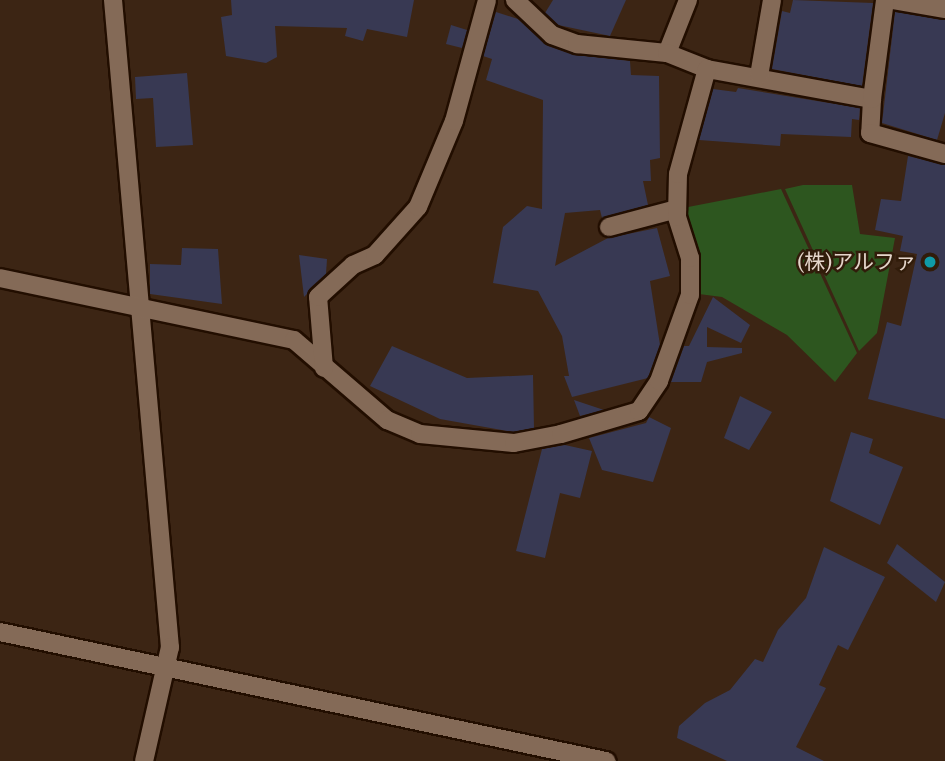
<!DOCTYPE html>
<meta charset="utf-8">
<style>
body{margin:0}
#map{position:relative;width:945px;height:761px;overflow:hidden;background:#3c2514;font-family:"Libre Baskerville","Noto Sans JP",serif}
div>[style]{position:absolute}
.green>*{inset:0;background:#2d561f}
.building>*{inset:0;background:#383953}
.roads{filter:drop-shadow(2px 0 #220e00) drop-shadow(-2px 0 #220e00) drop-shadow(0 2px #220e00) drop-shadow(0 -2px #220e00)}
.minor>*{height:18px;margin:-9px;padding:0 9px;transform-origin:9px;border-radius:9px;background:#846a57}
.dots>*{width:19px;height:19px;translate:-50% -50%;box-sizing:border-box;border:4px solid #311c0a;border-radius:50%}
span{translate:-50% -50%;white-space:nowrap;text-align:center;line-height:1.15;-webkit-text-stroke:5px #311c0a;paint-order:stroke}
.poi-label{font-size:21px;color:#e5d6cb}
.right{translate:-100% -50%;text-align:right}
</style>
<div id="map">
<div class="green">
<div style="clip-path:polygon(803px 185px,852px 185px,860px 234px,895px 238px,877px 333px,859px 351px,785px 189px)"></div>
<div style="clip-path:polygon(781px 189px,857px 353px,835px 382px,787px 335px,722px 297px,699px 294px,698px 261px,683px 208px)"></div>
</div>
<div class="building">
<div style="clip-path:polygon(231px 0,414px 0,407px 37px,367px 29px,363px 41px,345px 36px,347px 28px,275px 26px,277px 57px,266px 63px,226px 56px,221px 17px,232px 15px)"></div>
<div style="clip-path:polygon(553px 0,626px 0,610px 36px,558px 25px,545px 13px)"></div>
<div style="clip-path:polygon(793px 0,873px 3px,862px 86px,772px 69px,782px 11px,790px 13px)"></div>
<div style="clip-path:polygon(496px 12px,518px 19px,548px 46px,576px 55px,630px 61px,631px 75px,659px 76px,660px 158px,650px 160px,651px 181px,643px 181px,648px 205px,602px 218px,600px 210px,565px 213px,555px 266px,608px 238px,657px 228px,670px 276px,650px 281px,660px 345px,648px 378px,572px 397px,564px 376px,569px 376px,562px 336px,538px 291px,493px 283px,503px 227px,527px 206px,542px 209px,543px 100px,486px 80px,492px 59px,483px 56px)"></div>
<div style="clip-path:polygon(895px 12px,945px 20px,945px 113px,937px 140px,882px 123px)"></div>
<div style="clip-path:polygon(451px 25px,467px 30px,462px 48px,446px 44px)"></div>
<div style="clip-path:polygon(187px 73px,193px 145px,156px 147px,153px 98px,136px 99px,135px 77px)"></div>
<div style="clip-path:polygon(738px 88px,860px 108px,859px 120px,852px 119px,851px 137px,781px 134px,780px 146px,699px 140px,713px 89px,736px 92px)"></div>
<div style="clip-path:polygon(908px 156px,945px 165px,945px 419px,868px 399px,887px 322px,901px 326px,917px 254px,900px 251px,903px 236px,875px 230px,881px 199px,901px 201px)"></div>
<div style="clip-path:polygon(182px 248px,218px 249px,222px 304px,150px 294px,150px 264px,181px 265px)"></div>
<div style="clip-path:polygon(299px 255px,327px 259px,326px 274px,304px 297px)"></div>
<div style="clip-path:polygon(713px 297px,750px 325px,741px 343px,707px 327px,707px 347px,742px 348px,742px 353px,707px 362px,701px 382px,671px 382px,684px 346px,689px 346px)"></div>
<div style="clip-path:polygon(392px 346px,467px 378px,533px 375px,534px 428px,513px 432px,440px 419px,370px 386px)"></div>
<div style="clip-path:polygon(740px 396px,772px 412px,749px 450px,724px 438px)"></div>
<div style="clip-path:polygon(574px 400px,604px 410px,580px 416px)"></div>
<div style="clip-path:polygon(649px 417px,671px 428px,653px 482px,602px 470px,589px 438px,646px 423px)"></div>
<div style="clip-path:polygon(851px 432px,873px 439px,869px 453px,903px 467px,880px 525px,830px 501px)"></div>
<div style="clip-path:polygon(565px 445px,592px 451px,580px 498px,560px 493px,545px 558px,516px 551px,542px 449px)"></div>
<div style="clip-path:polygon(897px 544px,945px 582px,936px 602px,887px 563px)"></div>
<div style="clip-path:polygon(824px 547px,885px 577px,848px 650px,838px 645px,819px 685px,826px 688px,796px 747px,824px 761px,727px 761px,677px 738px,679px 726px,705px 703px,730px 690px,755px 659px,763px 662px,778px 630px,806px 598px)"></div>
</div>
<div class="roads">
<div class="minor">
<div style="left:113px;top:0;width:650px;rotate:84.97deg"></div>
<div style="left:170px;top:647px;width:117px;rotate:102.8deg"></div>
<div style="left:515px;top:0;width:51px;rotate:43.4deg"></div>
<div style="left:552px;top:35px;width:27px;rotate:20deg"></div>
<div style="left:577px;top:44px;width:90px;rotate:5.7deg"></div>
<div style="left:688px;top:0;width:57px;rotate:111.6deg"></div>
<div style="left:667px;top:53px;width:43px;rotate:21.8deg"></div>
<div style="left:707px;top:69px;width:168px;rotate:10.3deg"></div>
<div style="left:872px;top:99px;width:34px;rotate:93deg"></div>
<div style="left:870px;top:133px;width:78px;rotate:15.6deg"></div>
<div style="left:892px;top:0;width:54px;rotate:9.6deg"></div>
<div style="left:759px;top:76px;width:77px;rotate:-80.3deg"></div>
<div style="left:872px;top:99px;width:100px;rotate:-82.5deg"></div>
<div style="left:609px;top:227px;width:70px;rotate:-14.8deg"></div>
<div style="left:0;top:278px;width:300px;rotate:11.9deg"></div>
<div style="left:294px;top:340px;width:123px;rotate:40.7deg"></div>
<div style="left:387px;top:420px;width:36px;rotate:23deg"></div>
<div style="left:420px;top:434px;width:94px;rotate:5.5deg"></div>
<div style="left:514px;top:443px;width:48px;rotate:-10.8deg"></div>
<div style="left:561px;top:434px;width:81px;rotate:-16.4deg"></div>
<div style="left:639px;top:411px;width:36px;rotate:-56deg"></div>
<div style="left:659px;top:381px;width:91px;rotate:-70.2deg"></div>
<div style="left:690px;top:295px;width:37px;rotate:-90deg"></div>
<div style="left:690px;top:258px;width:43px;rotate:-107.6deg"></div>
<div style="left:677px;top:217px;width:43px;rotate:-88.7deg"></div>
<div style="left:678px;top:174px;width:109px;rotate:-74.6deg"></div>
<div style="left:324px;top:368px;width:71px;rotate:-94.8deg"></div>
<div style="left:318px;top:297px;width:47px;rotate:-42.4deg"></div>
<div style="left:353px;top:265px;width:24px;rotate:-24deg"></div>
<div style="left:375px;top:255px;width:64px;rotate:-48.1deg"></div>
<div style="left:418px;top:207px;width:93px;rotate:-67.3deg"></div>
<div style="left:454px;top:121px;width:125px;rotate:-74.7deg"></div>
<div style="left:0;top:632px;width:620px;rotate:12.02deg"></div>
</div>
</div>
<div class="dots">
<div style="left:930px;top:262px;background:#0f9aa8"></div>
</div>
<div class="poi-label">
<span class="right" style="left:916px;top:262px">(株)アルファ</span>
</div>
</div>
